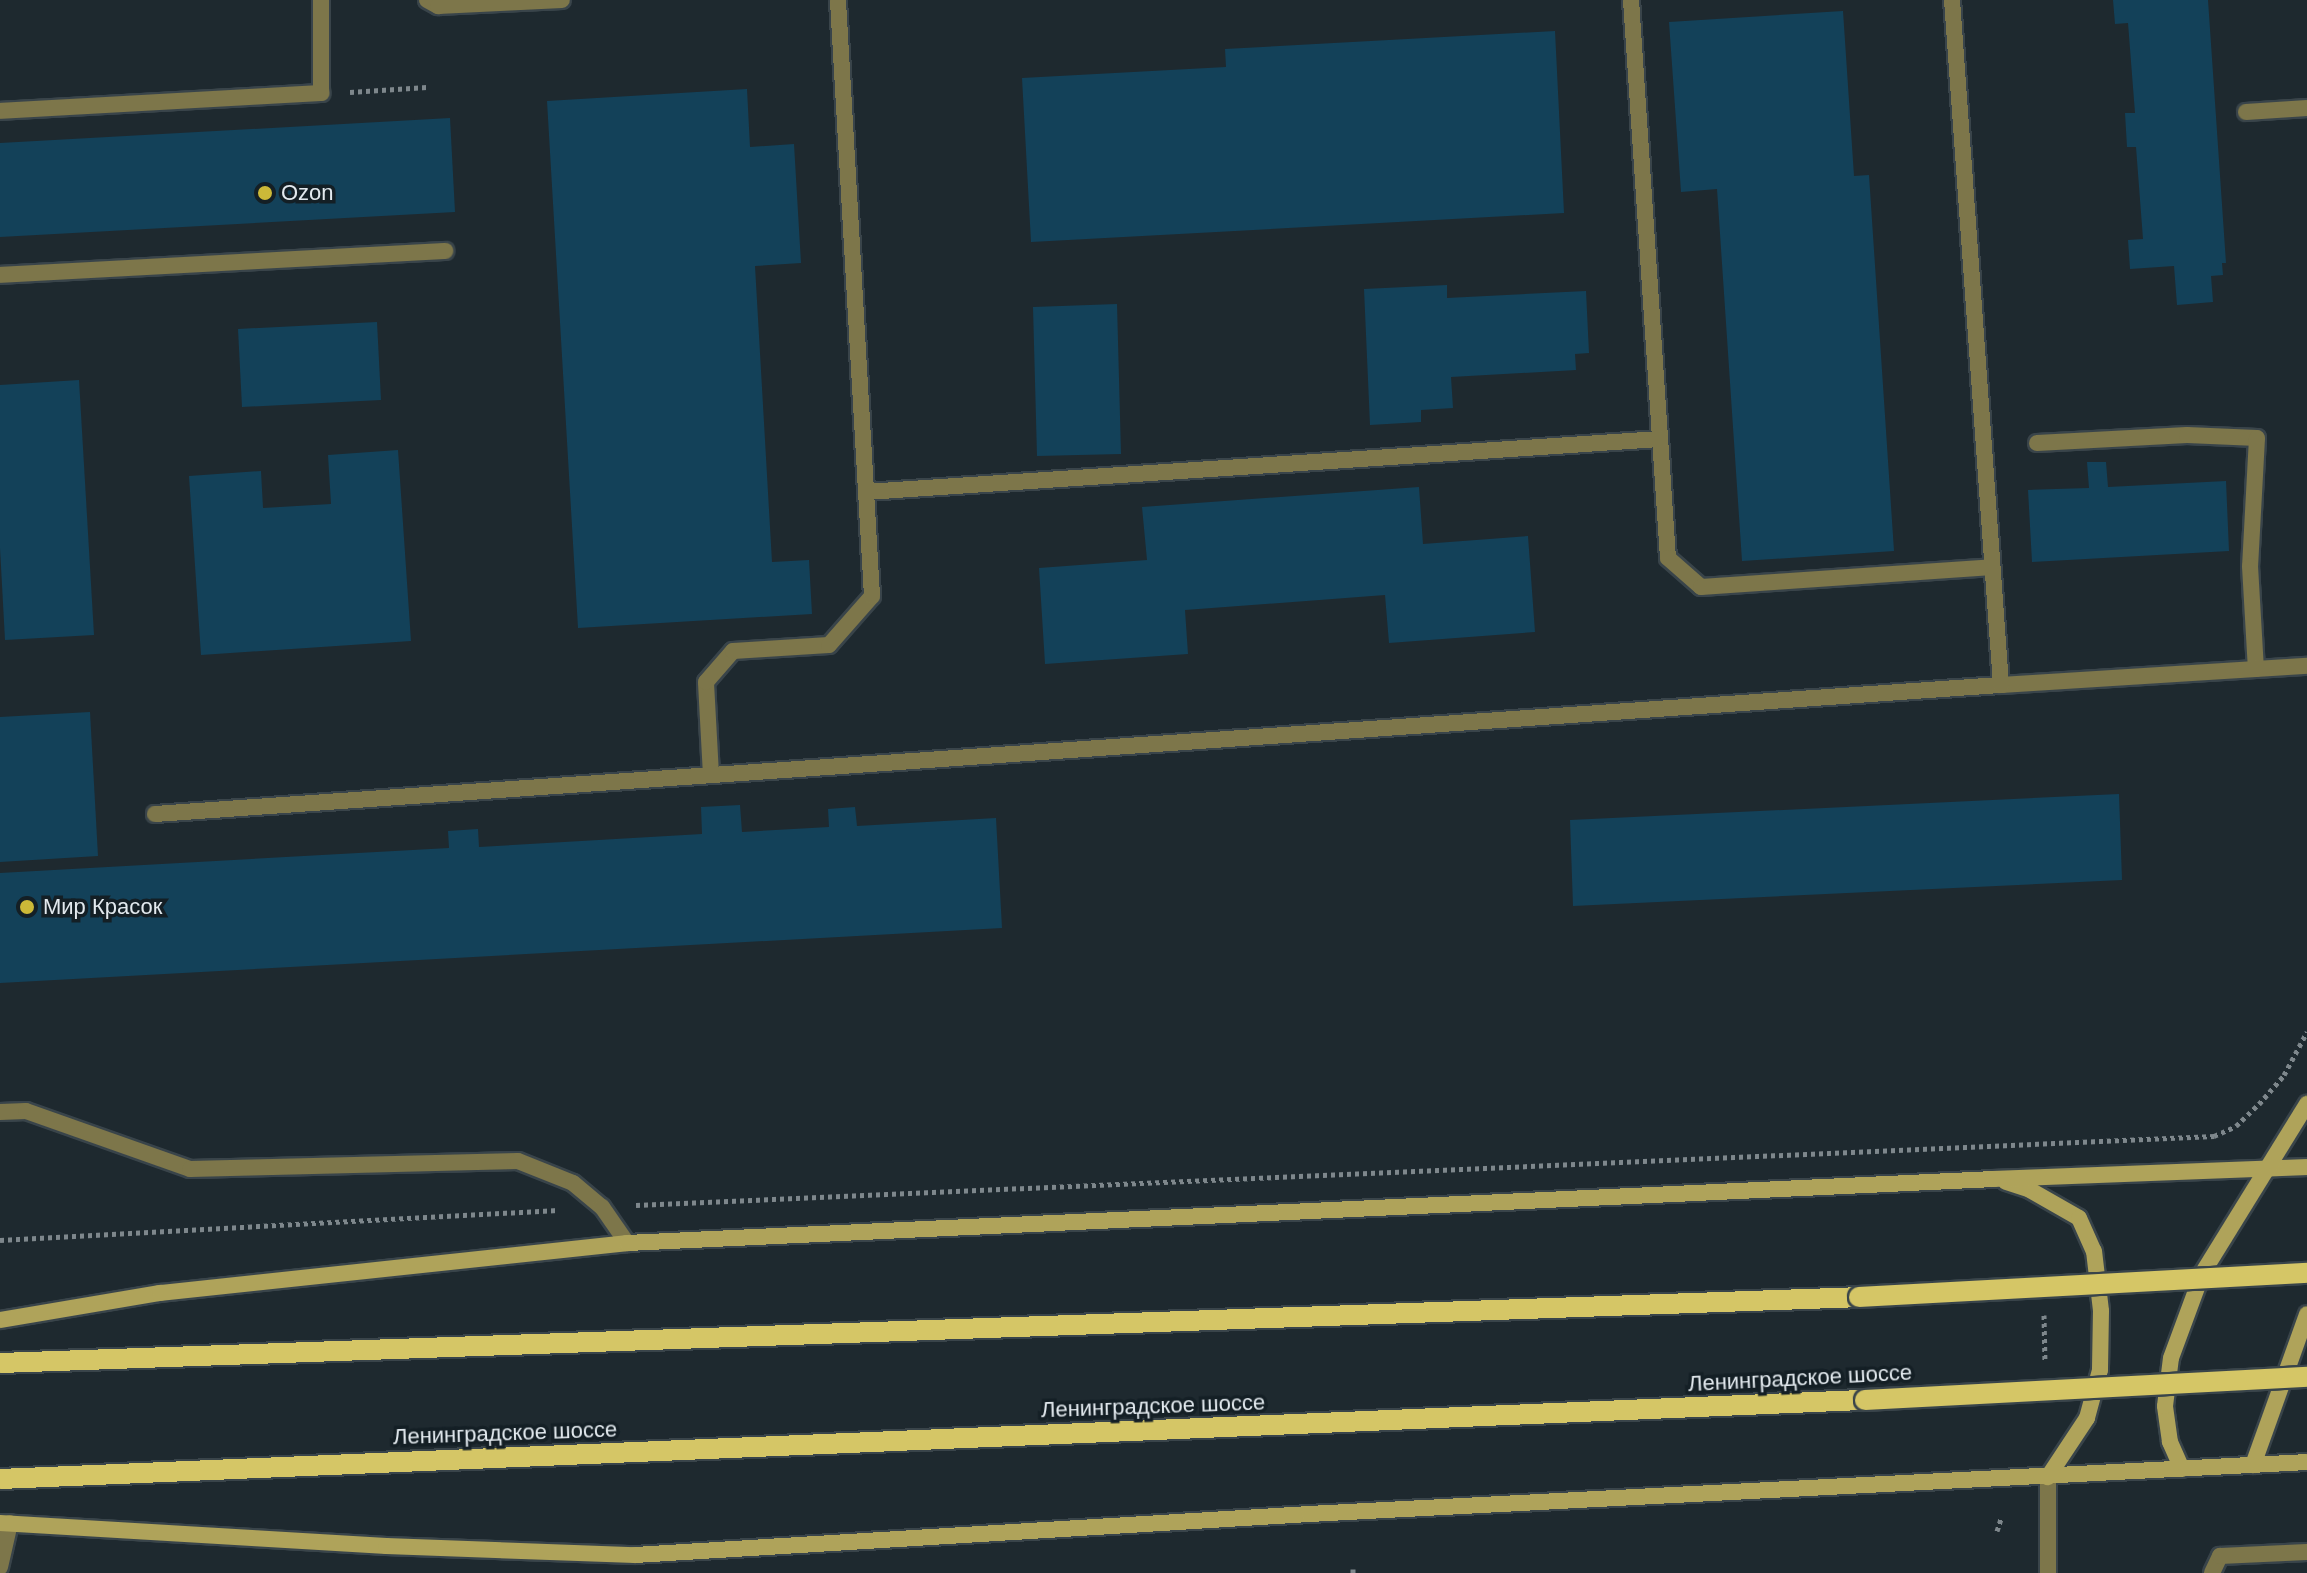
<!DOCTYPE html>
<meta charset="utf-8">
<style>
body{margin:0}
#map{position:relative;width:2307px;height:1573px;overflow:hidden;background:#1e292f;font-family:Arial,sans-serif}
div>[style]{position:absolute}
.building>*{inset:0;background:#134159}
.path>*{height:5px;margin-top:-2.5px;transform-origin:0;background:repeating-linear-gradient(90deg,#7e878c 0 4px,transparent 0 8px)}
.roads{filter:drop-shadow(2px 0 #39444a) drop-shadow(-2px 0 #39444a) drop-shadow(0 2px #39444a) drop-shadow(0 -2px #39444a)}
.lane>*{height:16px;margin:-8px;padding:0 8px;transform-origin:8px;border-radius:8px;background:#7d764a}
.secondary>*{height:16px;margin:-8px;padding:0 8px;transform-origin:8px;border-radius:8px;background:#afa35a}
.primary>*{height:20px;margin:-10px;padding:0 10px;transform-origin:10px;border-radius:10px;background:#d5c666}
.bridges{filter:drop-shadow(2px 0 #39444a) drop-shadow(-2px 0 #39444a) drop-shadow(0 2px #39444a) drop-shadow(0 -2px #39444a)}
.primary-bridge>*{height:20px;margin:-10px;padding:0 10px;transform-origin:10px;border-radius:10px;background:#d5c666}
.dots>*{width:22px;height:22px;translate:-50% -50%;box-sizing:border-box;border:4px solid #141f25;border-radius:50%}
span{translate:-50% -50%;white-space:nowrap;text-align:center;line-height:1.15;-webkit-text-stroke:7px #141f25;paint-order:stroke}
.poi-label{font-size:22px;color:#e2e9ee}
.left{translate:0 -50%;text-align:left}
.street-label{font-size:22px;color:#e2e9ee}
</style>
<div id="map">
<div class="building">
<div style="clip-path:polygon(2113px 0,2208px 0,2226px 263px,2222px 263px,2223px 275px,2211px 276px,2213px 302px,2177px 305px,2174px 266px,2130px 269px,2128px 240px,2143px 239px,2136px 147px,2127px 147px,2125px 113px,2135px 113px,2128px 23px,2115px 24px)"></div>
<div style="clip-path:polygon(1843px 11px,1854px 176px,1869px 175px,1894px 551px,1742px 561px,1717px 189px,1681px 192px,1669px 22px)"></div>
<div style="clip-path:polygon(1555px 31px,1564px 213px,1031px 242px,1022px 78px,1226px 67px,1225px 49px)"></div>
<div style="clip-path:polygon(747px 89px,750px 147px,794px 144px,801px 263px,755px 266px,772px 562px,809px 560px,812px 614px,578px 628px,547px 101px)"></div>
<div style="clip-path:polygon(450px 118px,455px 212px,0 237px,0 143px)"></div>
<div style="clip-path:polygon(1447px 285px,1447px 298px,1586px 291px,1589px 353px,1575px 354px,1576px 370px,1451px 377px,1453px 408px,1421px 410px,1421px 422px,1370px 425px,1364px 289px)"></div>
<div style="clip-path:polygon(1117px 304px,1121px 454px,1037px 456px,1033px 307px)"></div>
<div style="clip-path:polygon(377px 322px,381px 400px,242px 407px,238px 329px)"></div>
<div style="clip-path:polygon(79px 380px,94px 635px,5px 640px,0 548px,0 385px)"></div>
<div style="clip-path:polygon(398px 450px,411px 641px,201px 655px,189px 476px,261px 471px,263px 508px,331px 504px,328px 455px)"></div>
<div style="clip-path:polygon(2087px 462px,2106px 462px,2108px 487px,2226px 481px,2229px 551px,2032px 562px,2028px 490px,2089px 488px)"></div>
<div style="clip-path:polygon(1419px 487px,1423px 544px,1528px 536px,1535px 632px,1389px 643px,1385px 595px,1185px 610px,1188px 654px,1045px 664px,1039px 568px,1147px 560px,1142px 507px)"></div>
<div style="clip-path:polygon(90px 712px,98px 856px,0 862px,0 717px)"></div>
<div style="clip-path:polygon(2119px 794px,2122px 880px,1573px 906px,1570px 820px)"></div>
<div style="clip-path:polygon(740px 805px,742px 832px,829px 827px,828px 809px,855px 807px,857px 826px,996px 818px,1002px 928px,0 983px,0 873px,449px 848px,448px 831px,478px 829px,479px 847px,702px 834px,701px 807px)"></div>
</div>
<div class="path">
<div style="left:350px;top:92px;width:77px;rotate:-3.7deg"></div>
<div style="left:636px;top:1205px;width:1580px;rotate:-2.5deg"></div>
<div style="left:2214px;top:1136px;width:24px;rotate:-24deg"></div>
<div style="left:2236px;top:1126px;width:32px;rotate:-44deg"></div>
<div style="left:2259px;top:1104px;width:38px;rotate:-49deg"></div>
<div style="left:2284px;top:1075px;width:49px;rotate:-61.9deg"></div>
<div style="left:0;top:1240px;width:559px;rotate:-3.08deg"></div>
<div style="left:2044px;top:1315px;width:46px;rotate:88.8deg"></div>
<div style="left:1997px;top:1531px;width:13px;rotate:-72deg"></div>
<div style="left:1353px;top:1569px;width:4px;rotate:90deg"></div>
</div>
<div class="roads">
<div class="lane">
<div style="left:427px;top:0;width:13px;rotate:29deg"></div>
<div style="left:438px;top:6px;width:124px;rotate:-2.8deg"></div>
<div style="left:1631px;top:0;width:559px;rotate:86.21deg"></div>
<div style="left:1668px;top:558px;width:44px;rotate:41.3deg"></div>
<div style="left:1701px;top:587px;width:292px;rotate:-3.9deg"></div>
<div style="left:0;top:111px;width:322px;rotate:-3.2deg"></div>
<div style="left:321px;top:93px;width:93px;rotate:-90deg"></div>
<div style="left:2246px;top:112px;width:61px;rotate:-3.8deg"></div>
<div style="left:0;top:275px;width:446px;rotate:-3.1deg"></div>
<div style="left:2037px;top:443px;width:150px;rotate:-3.1deg"></div>
<div style="left:2187px;top:435px;width:70px;rotate:2.5deg"></div>
<div style="left:2257px;top:438px;width:128px;rotate:93.1deg"></div>
<div style="left:2250px;top:566px;width:103px;rotate:86.7deg"></div>
<div style="left:866px;top:492px;width:796px;rotate:-3.82deg"></div>
<div style="left:2001px;top:685px;width:307px;rotate:-3.6deg"></div>
<div style="left:711px;top:775px;width:93px;rotate:-93.1deg"></div>
<div style="left:706px;top:682px;width:41px;rotate:-48.9deg"></div>
<div style="left:733px;top:651px;width:96px;rotate:-3.6deg"></div>
<div style="left:829px;top:645px;width:65px;rotate:-48.7deg"></div>
<div style="left:872px;top:596px;width:597px;rotate:-93.27deg"></div>
<div style="left:155px;top:814px;width:1851px;rotate:-4deg"></div>
<div style="left:2001px;top:685px;width:687px;rotate:-94.09deg"></div>
<div style="left:0;top:1112px;width:26px;rotate:-2deg"></div>
<div style="left:26px;top:1111px;width:174px;rotate:19.5deg"></div>
<div style="left:190px;top:1169px;width:328px;rotate:-1.4deg"></div>
<div style="left:518px;top:1161px;width:59px;rotate:21.8deg"></div>
<div style="left:573px;top:1183px;width:38px;rotate:40deg"></div>
<div style="left:602px;top:1207px;width:44px;rotate:55.2deg"></div>
<div style="left:0;top:1567px;width:45px;rotate:-77.2deg"></div>
<div style="left:2048px;top:1573px;width:96px;rotate:-90deg"></div>
<div style="left:2212px;top:1573px;width:19px;rotate:-65deg"></div>
<div style="left:2220px;top:1556px;width:87px;rotate:-2.6deg"></div>
</div>
<div class="secondary">
<div style="left:2006px;top:1182px;width:25px;rotate:18deg"></div>
<div style="left:2030px;top:1190px;width:56px;rotate:29.7deg"></div>
<div style="left:2079px;top:1218px;width:36px;rotate:66deg"></div>
<div style="left:2094px;top:1251px;width:60px;rotate:83.3deg"></div>
<div style="left:2101px;top:1311px;width:59px;rotate:91deg"></div>
<div style="left:2100px;top:1370px;width:50px;rotate:105.2deg"></div>
<div style="left:2087px;top:1418px;width:71px;rotate:123.5deg"></div>
<div style="left:0;top:1320px;width:162px;rotate:-9.6deg"></div>
<div style="left:160px;top:1293px;width:470px;rotate:-6.1deg"></div>
<div style="left:627px;top:1243px;width:1368px;rotate:-2.68deg"></div>
<div style="left:1994px;top:1179px;width:313px;rotate:-2.2deg"></div>
<div style="left:2253px;top:1465px;width:160px;rotate:-70.3deg"></div>
<div style="left:2182px;top:1469px;width:30px;rotate:-114deg"></div>
<div style="left:2170px;top:1442px;width:36px;rotate:-98deg"></div>
<div style="left:2165px;top:1406px;width:48px;rotate:-82.9deg"></div>
<div style="left:2171px;top:1358px;width:90px;rotate:-69.7deg"></div>
<div style="left:2202px;top:1274px;width:200px;rotate:-58.3deg"></div>
<div style="left:0;top:1523px;width:387px;rotate:3.4deg"></div>
<div style="left:386px;top:1546px;width:249px;rotate:2.1deg"></div>
<div style="left:635px;top:1555px;width:675px;rotate:-3.48deg"></div>
<div style="left:1309px;top:1514px;width:999px;rotate:-2.98deg"></div>
</div>
<div class="primary">
<div style="left:0;top:1363px;width:1860px;rotate:-2.03deg"></div>
<div style="left:0;top:1479px;width:1867px;rotate:-2.43deg"></div>
</div>
</div>
<div class="bridges">
<div class="primary-bridge">
<div style="left:1859px;top:1297px;width:449px;rotate:-3.1deg"></div>
<div style="left:1865px;top:1400px;width:443px;rotate:-3deg"></div>
</div>
</div>
<div class="dots">
<div style="left:265px;top:193px;background:#ccb938"></div>
<div style="left:27px;top:907px;background:#ccb938"></div>
</div>
<div class="poi-label">
<span class="left" style="left:281px;top:193px">Ozon</span>
<span class="left" style="left:43px;top:907px">Мир Красок</span>
</div>
<div class="street-label">
<span style="left:1800px;top:1378px;rotate:-3deg">Ленинградское шоссе</span>
<span style="left:1153px;top:1406px;rotate:-2deg">Ленинградское шоссе</span>
<span style="left:505px;top:1433px;rotate:-2deg">Ленинградское шоссе</span>
</div>
</div>
